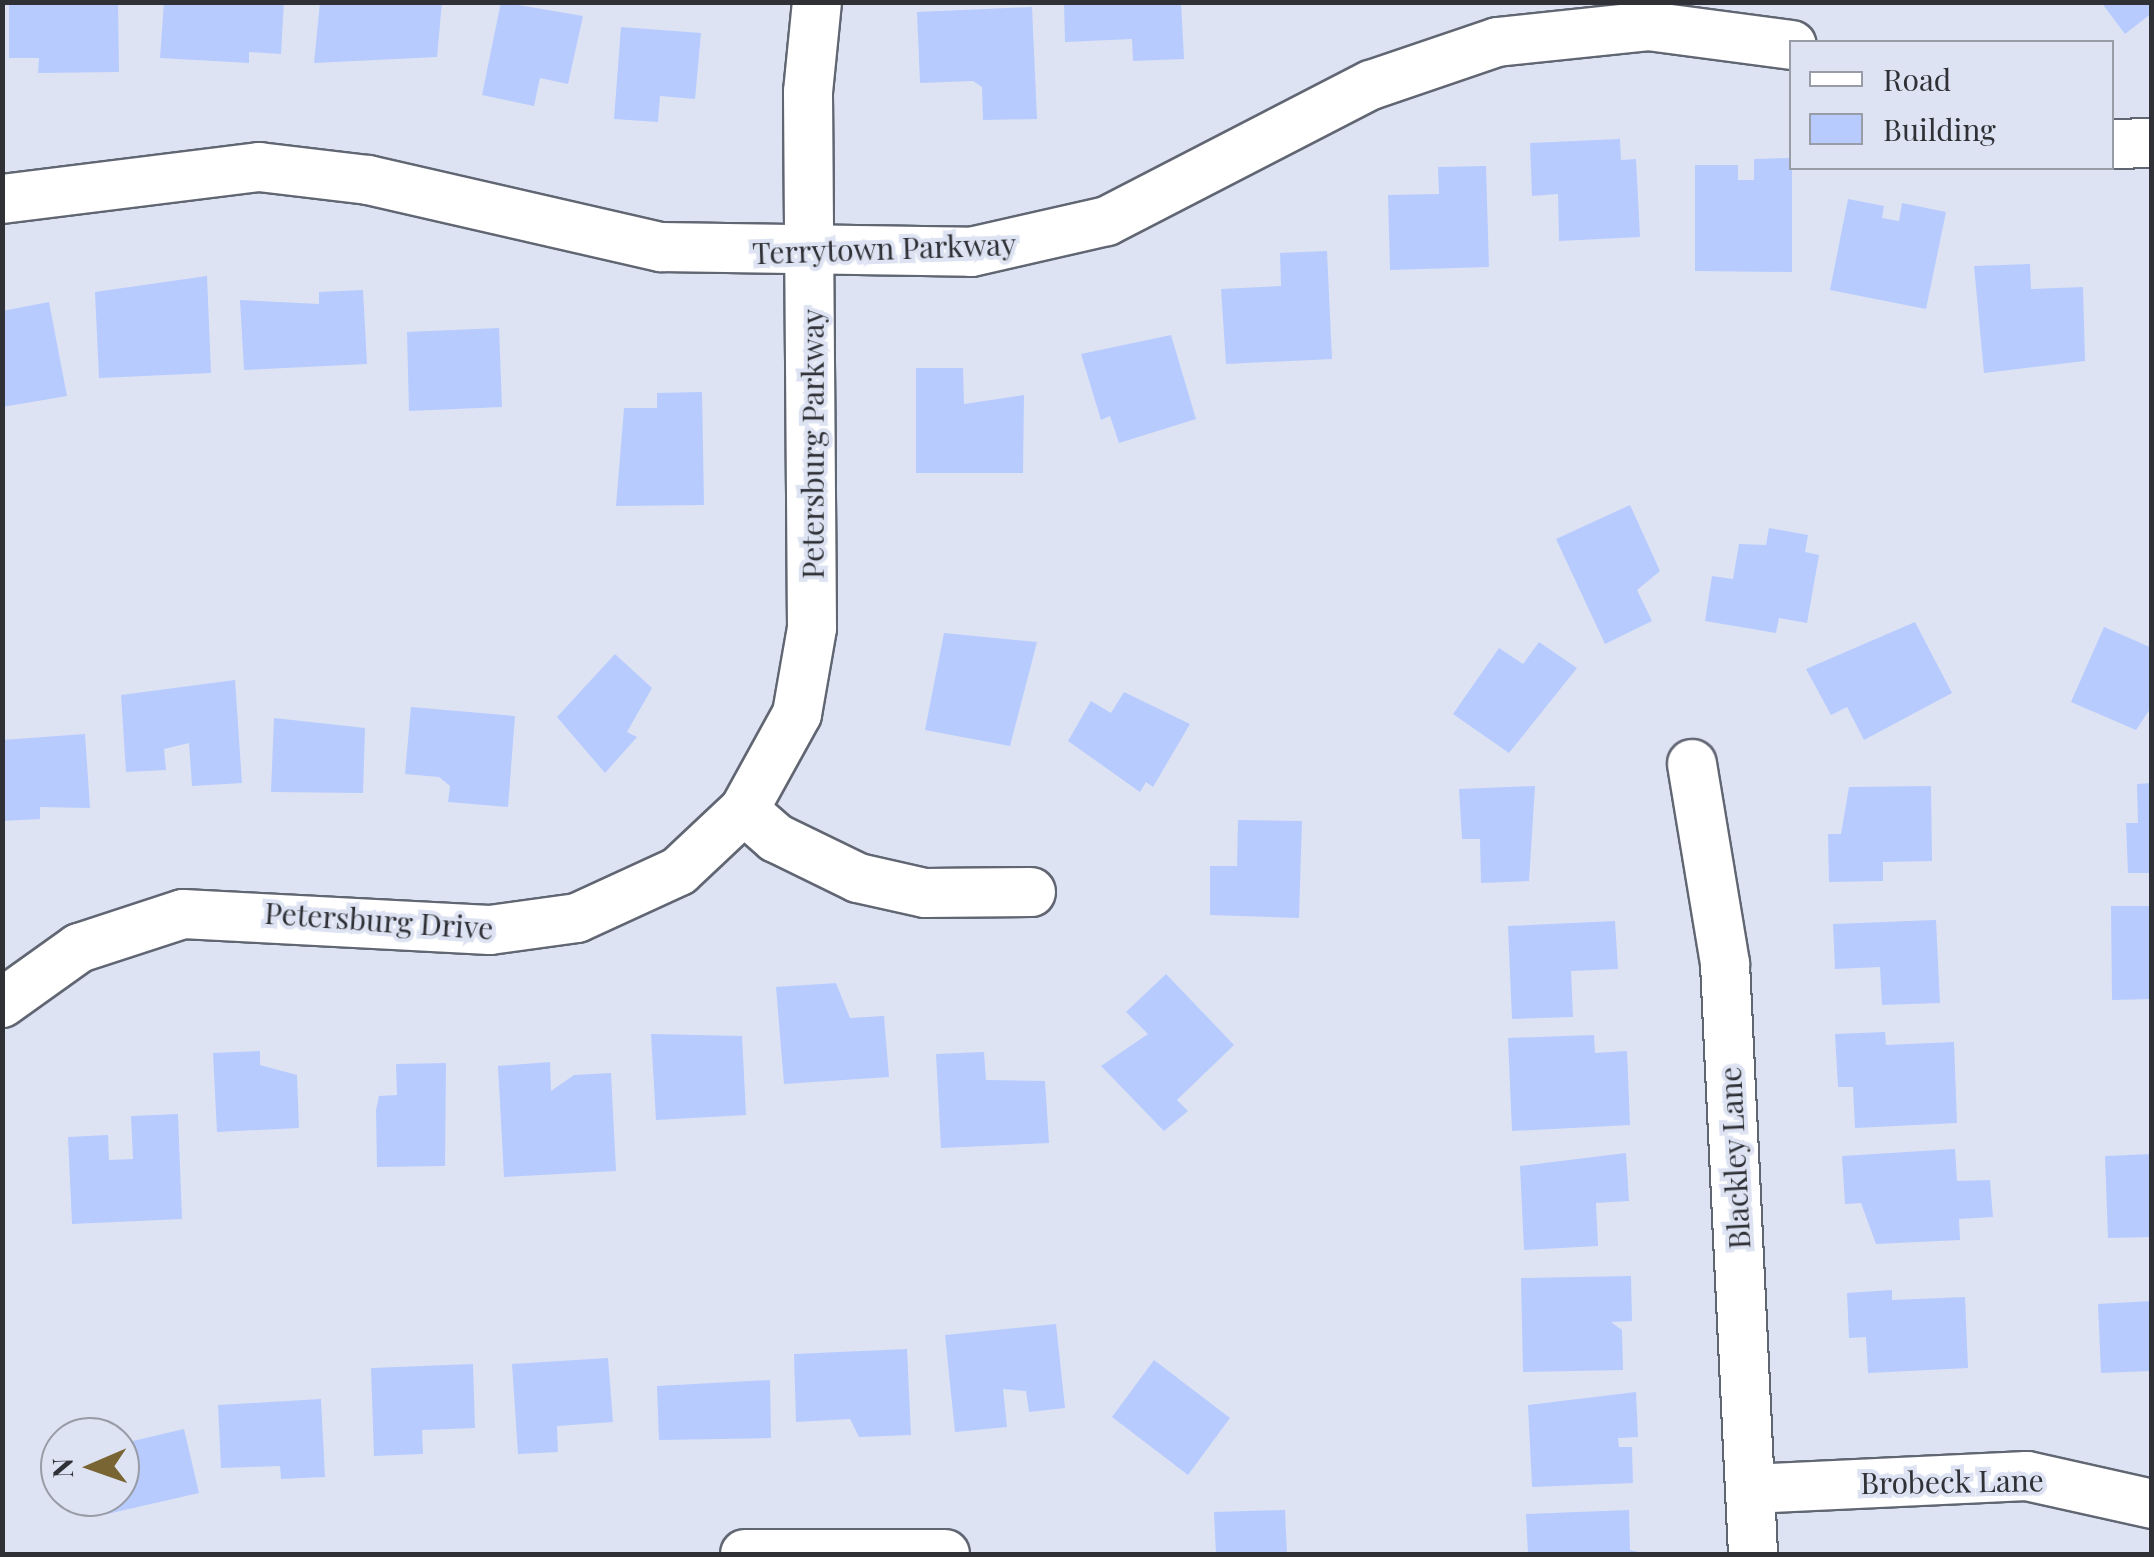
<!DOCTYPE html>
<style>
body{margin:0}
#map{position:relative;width:2154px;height:1557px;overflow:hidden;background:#dde3f2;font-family:"Playfair Display",serif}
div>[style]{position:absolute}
.building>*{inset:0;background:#b7cbff}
.roads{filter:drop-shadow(2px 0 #616673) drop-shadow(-2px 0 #616673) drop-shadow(0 2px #616673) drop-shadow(0 -2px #616673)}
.street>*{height:48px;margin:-24px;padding:0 24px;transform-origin:24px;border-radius:24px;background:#fff}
span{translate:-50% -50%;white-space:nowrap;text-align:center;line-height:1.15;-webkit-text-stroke:8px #dde3f2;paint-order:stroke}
.street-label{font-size:30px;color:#2f3136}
.frame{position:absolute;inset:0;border:5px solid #2f3136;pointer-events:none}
.legend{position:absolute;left:1789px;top:40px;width:325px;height:130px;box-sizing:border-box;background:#dde3f2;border:2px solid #979ca7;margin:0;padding:12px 18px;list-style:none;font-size:30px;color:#2f3136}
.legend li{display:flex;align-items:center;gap:20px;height:50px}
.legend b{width:50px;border:2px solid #979ca7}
.north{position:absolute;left:40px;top:1417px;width:100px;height:100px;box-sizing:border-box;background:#dde3f2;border:2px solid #979ca7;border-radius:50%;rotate:268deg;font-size:28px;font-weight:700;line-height:40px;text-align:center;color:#2f3136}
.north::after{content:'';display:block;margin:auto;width:35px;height:45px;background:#796534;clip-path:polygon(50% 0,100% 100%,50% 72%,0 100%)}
</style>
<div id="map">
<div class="building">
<div style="clip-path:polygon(9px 2px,118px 2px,119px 72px,38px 73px,39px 58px,9px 58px)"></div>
<div style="clip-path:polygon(164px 2px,284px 2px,281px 54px,249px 52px,249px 63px,160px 58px)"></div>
<div style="clip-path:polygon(320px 2px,442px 2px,437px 57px,314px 63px)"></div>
<div style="clip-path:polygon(501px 2px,583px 16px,568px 84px,540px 78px,534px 106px,482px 95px)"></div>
<div style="clip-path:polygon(1064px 2px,1181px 2px,1184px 59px,1133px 61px,1132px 39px,1065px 42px)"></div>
<div style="clip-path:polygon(2101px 2px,2152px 2px,2152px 13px,2125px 34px)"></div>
<div style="clip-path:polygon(1032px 7px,1037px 119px,983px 120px,982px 87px,973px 81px,920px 83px,917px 12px)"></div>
<div style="clip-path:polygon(621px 27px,701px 33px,695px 99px,660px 96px,658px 122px,614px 119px)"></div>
<div style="clip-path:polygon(1620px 139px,1621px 160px,1636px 159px,1640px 237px,1559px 241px,1558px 194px,1532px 196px,1530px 143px)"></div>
<div style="clip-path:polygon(1792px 158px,1792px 272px,1695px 271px,1695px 165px,1738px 165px,1738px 180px,1754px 180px,1754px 159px)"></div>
<div style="clip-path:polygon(1486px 166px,1489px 267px,1390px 270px,1388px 195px,1439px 194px,1438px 167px)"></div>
<div style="clip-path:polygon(1848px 199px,1884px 206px,1882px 218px,1899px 221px,1902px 203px,1946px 212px,1926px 309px,1830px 290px)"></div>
<div style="clip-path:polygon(1327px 251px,1332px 359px,1226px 364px,1221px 289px,1281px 286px,1280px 253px)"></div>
<div style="clip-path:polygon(2030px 264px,2031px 289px,2083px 287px,2085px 361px,1984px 373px,1974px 266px)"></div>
<div style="clip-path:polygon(207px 276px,211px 373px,99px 378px,95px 292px)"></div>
<div style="clip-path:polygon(363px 290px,367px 364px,244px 370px,240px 300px,319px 304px,319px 292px)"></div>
<div style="clip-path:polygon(49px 302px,67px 396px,2px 407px,2px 311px)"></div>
<div style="clip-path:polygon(499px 328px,502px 407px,409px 411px,407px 332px)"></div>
<div style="clip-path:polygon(1171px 335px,1196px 419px,1119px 443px,1110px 416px,1101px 420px,1081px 354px)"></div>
<div style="clip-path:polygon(916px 368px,963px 368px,964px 404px,1024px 395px,1023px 473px,916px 473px)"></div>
<div style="clip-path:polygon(702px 392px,704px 505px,616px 506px,624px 408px,657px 408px,657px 393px)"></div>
<div style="clip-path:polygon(1630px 505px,1660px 571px,1637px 590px,1652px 621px,1605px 644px,1556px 539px)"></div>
<div style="clip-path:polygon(1769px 528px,1808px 535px,1805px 552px,1819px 555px,1807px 623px,1779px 618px,1776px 633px,1705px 621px,1712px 576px,1733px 579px,1739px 544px,1766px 545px)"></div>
<div style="clip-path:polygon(1915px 622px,1952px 693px,1864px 740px,1847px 707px,1831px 715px,1806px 669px)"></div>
<div style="clip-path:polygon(2104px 627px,2152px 648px,2152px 706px,2136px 730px,2071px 702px)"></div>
<div style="clip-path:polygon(944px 633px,1037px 642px,1010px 746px,925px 730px)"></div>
<div style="clip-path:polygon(1539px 642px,1577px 668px,1509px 753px,1453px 714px,1499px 648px,1523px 664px)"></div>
<div style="clip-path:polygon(615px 654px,652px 688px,627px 732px,637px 737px,605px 773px,557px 717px)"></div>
<div style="clip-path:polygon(235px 680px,242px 783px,192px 786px,189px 743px,164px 749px,166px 770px,126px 772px,121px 695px)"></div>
<div style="clip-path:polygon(1124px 692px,1190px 724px,1153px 787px,1146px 782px,1140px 792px,1068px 741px,1091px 701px,1111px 713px)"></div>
<div style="clip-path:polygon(411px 707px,515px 716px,508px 807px,448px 802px,450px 786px,439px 777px,405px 774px)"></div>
<div style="clip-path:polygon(274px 718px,365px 728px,363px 793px,271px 792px)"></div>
<div style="clip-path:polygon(85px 734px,90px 808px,40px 807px,40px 819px,2px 821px,2px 740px)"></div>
<div style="clip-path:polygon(2152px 783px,2152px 873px,2128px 873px,2126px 823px,2138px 823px,2137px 784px)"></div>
<div style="clip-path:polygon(1535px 786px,1529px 881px,1481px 883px,1480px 839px,1462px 839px,1459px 789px)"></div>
<div style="clip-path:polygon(1931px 786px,1932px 861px,1883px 862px,1883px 881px,1829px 882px,1828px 834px,1841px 834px,1849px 787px)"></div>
<div style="clip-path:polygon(1238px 820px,1302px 821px,1299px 918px,1210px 915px,1210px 866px,1237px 866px)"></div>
<div style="clip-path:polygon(2111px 906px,2152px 906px,2152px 999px,2112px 1000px)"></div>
<div style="clip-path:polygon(1936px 920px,1940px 1003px,1882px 1005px,1880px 967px,1835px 969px,1833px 924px)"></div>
<div style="clip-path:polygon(1615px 921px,1618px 969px,1571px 971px,1573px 1017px,1512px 1019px,1508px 926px)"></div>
<div style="clip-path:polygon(1166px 974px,1234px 1045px,1177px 1100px,1188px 1111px,1164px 1131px,1101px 1066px,1148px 1034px,1126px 1012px)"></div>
<div style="clip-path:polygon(836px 983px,850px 1018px,884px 1016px,889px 1077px,784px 1084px,776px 987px)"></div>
<div style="clip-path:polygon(1885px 1032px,1886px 1045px,1954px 1042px,1957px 1123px,1855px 1128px,1853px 1087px,1838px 1087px,1835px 1034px)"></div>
<div style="clip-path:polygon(651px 1034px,742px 1036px,746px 1115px,656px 1120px)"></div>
<div style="clip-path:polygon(1594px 1035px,1595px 1053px,1627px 1051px,1630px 1125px,1512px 1131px,1508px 1038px)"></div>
<div style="clip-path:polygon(260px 1051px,260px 1065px,297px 1075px,299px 1128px,217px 1132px,213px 1053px)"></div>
<div style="clip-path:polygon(984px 1052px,986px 1080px,1045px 1081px,1049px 1143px,941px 1148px,936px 1054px)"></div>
<div style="clip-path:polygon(550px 1062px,551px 1091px,574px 1075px,611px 1073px,616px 1171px,504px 1177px,498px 1066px)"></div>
<div style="clip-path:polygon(446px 1063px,445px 1166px,377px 1167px,376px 1110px,379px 1096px,397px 1095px,396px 1064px)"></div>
<div style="clip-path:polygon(178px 1114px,182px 1219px,72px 1224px,68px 1137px,108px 1135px,109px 1160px,133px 1159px,131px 1116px)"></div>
<div style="clip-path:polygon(1955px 1149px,1957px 1181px,1990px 1180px,1993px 1217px,1959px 1219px,1960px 1240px,1876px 1244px,1861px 1203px,1845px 1204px,1842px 1156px)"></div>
<div style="clip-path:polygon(1626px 1153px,1629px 1201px,1596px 1203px,1598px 1246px,1524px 1250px,1520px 1166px)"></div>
<div style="clip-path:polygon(2152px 1154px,2152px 1237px,2108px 1238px,2105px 1156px)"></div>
<div style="clip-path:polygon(1631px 1276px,1632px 1321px,1611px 1322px,1622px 1330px,1623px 1370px,1523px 1372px,1521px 1278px)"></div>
<div style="clip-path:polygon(1892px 1290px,1892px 1300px,1965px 1297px,1968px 1368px,1868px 1373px,1866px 1337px,1849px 1338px,1847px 1293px)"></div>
<div style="clip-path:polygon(2152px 1301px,2152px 1371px,2101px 1373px,2098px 1304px)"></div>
<div style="clip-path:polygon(1056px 1324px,1065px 1408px,1029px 1412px,1026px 1391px,1003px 1389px,1007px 1427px,955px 1432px,945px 1335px)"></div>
<div style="clip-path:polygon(907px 1349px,911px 1435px,859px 1437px,850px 1419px,796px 1422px,794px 1354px)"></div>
<div style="clip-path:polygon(608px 1358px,613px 1422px,557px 1426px,558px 1452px,518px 1454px,512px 1364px)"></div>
<div style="clip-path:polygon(1154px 1360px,1230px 1418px,1188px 1475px,1112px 1417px)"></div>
<div style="clip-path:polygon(473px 1364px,475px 1428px,422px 1430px,423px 1454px,374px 1456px,371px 1368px)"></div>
<div style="clip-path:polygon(770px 1380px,771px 1438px,659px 1440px,657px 1386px)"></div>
<div style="clip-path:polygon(1636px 1392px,1638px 1437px,1618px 1438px,1619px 1447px,1632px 1447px,1633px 1483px,1532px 1487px,1528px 1405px)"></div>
<div style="clip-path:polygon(321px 1399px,325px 1477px,281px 1479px,280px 1466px,221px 1468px,218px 1405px)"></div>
<div style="clip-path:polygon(184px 1429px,199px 1493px,107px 1514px,102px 1497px,120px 1497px,120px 1444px)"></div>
<div style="clip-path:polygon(1285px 1510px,1287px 1554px,1216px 1554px,1214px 1512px)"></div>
<div style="clip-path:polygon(1629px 1510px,1630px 1550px,1647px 1554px,1528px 1554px,1526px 1514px)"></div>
</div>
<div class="roads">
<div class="street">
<div style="left:2112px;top:144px;width:40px;rotate:-1.4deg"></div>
<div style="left:2px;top:199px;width:259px;rotate:-7.1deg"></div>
<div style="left:259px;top:167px;width:110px;rotate:6.8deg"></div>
<div style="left:368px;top:180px;width:301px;rotate:12.9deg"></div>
<div style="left:661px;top:247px;width:310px;rotate:0.9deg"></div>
<div style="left:971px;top:252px;width:139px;rotate:-12.8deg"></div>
<div style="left:1107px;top:221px;width:297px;rotate:-27.3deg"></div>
<div style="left:1371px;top:85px;width:133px;rotate:-18.8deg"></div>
<div style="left:1497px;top:42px;width:152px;rotate:-6deg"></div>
<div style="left:1648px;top:26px;width:145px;rotate:7.5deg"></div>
<div style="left:1692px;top:764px;width:203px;rotate:80.6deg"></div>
<div style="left:1725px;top:964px;width:591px;rotate:87.28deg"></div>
<div style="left:744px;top:810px;width:43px;rotate:41.2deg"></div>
<div style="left:776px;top:838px;width:91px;rotate:26deg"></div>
<div style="left:858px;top:878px;width:69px;rotate:12.6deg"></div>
<div style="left:925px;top:893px;width:106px;rotate:-0.5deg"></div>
<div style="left:2px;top:1003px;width:95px;rotate:-35.5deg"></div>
<div style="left:79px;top:948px;width:109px;rotate:-18.1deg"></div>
<div style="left:183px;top:914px;width:307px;rotate:3deg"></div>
<div style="left:490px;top:930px;width:88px;rotate:-7.9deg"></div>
<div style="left:577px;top:918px;width:112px;rotate:-24.7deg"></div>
<div style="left:679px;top:871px;width:89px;rotate:-43.2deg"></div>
<div style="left:744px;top:810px;width:110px;rotate:-61.1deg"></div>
<div style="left:797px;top:714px;width:87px;rotate:-80.1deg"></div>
<div style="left:812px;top:628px;width:536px;rotate:-90.43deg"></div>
<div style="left:808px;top:92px;width:90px;rotate:-84.3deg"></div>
<div style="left:1750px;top:1489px;width:277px;rotate:-2.7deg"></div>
<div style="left:2027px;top:1476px;width:128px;rotate:12.6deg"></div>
<div style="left:745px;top:1554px;width:200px"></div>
</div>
</div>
<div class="street-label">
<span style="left:884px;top:248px;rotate:-2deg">Terrytown Parkway</span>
<span style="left:812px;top:444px;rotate:-90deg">Petersburg Parkway</span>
<span style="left:379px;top:920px;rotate:4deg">Petersburg Drive</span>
<span style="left:1734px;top:1158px;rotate:-93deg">Blackley Lane</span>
<span style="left:1952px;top:1481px;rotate:-1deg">Brobeck Lane</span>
</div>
<div class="frame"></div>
<ul class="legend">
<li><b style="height:12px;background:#fff"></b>Road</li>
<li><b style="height:28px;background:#b7cbff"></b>Building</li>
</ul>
<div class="north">N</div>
</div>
